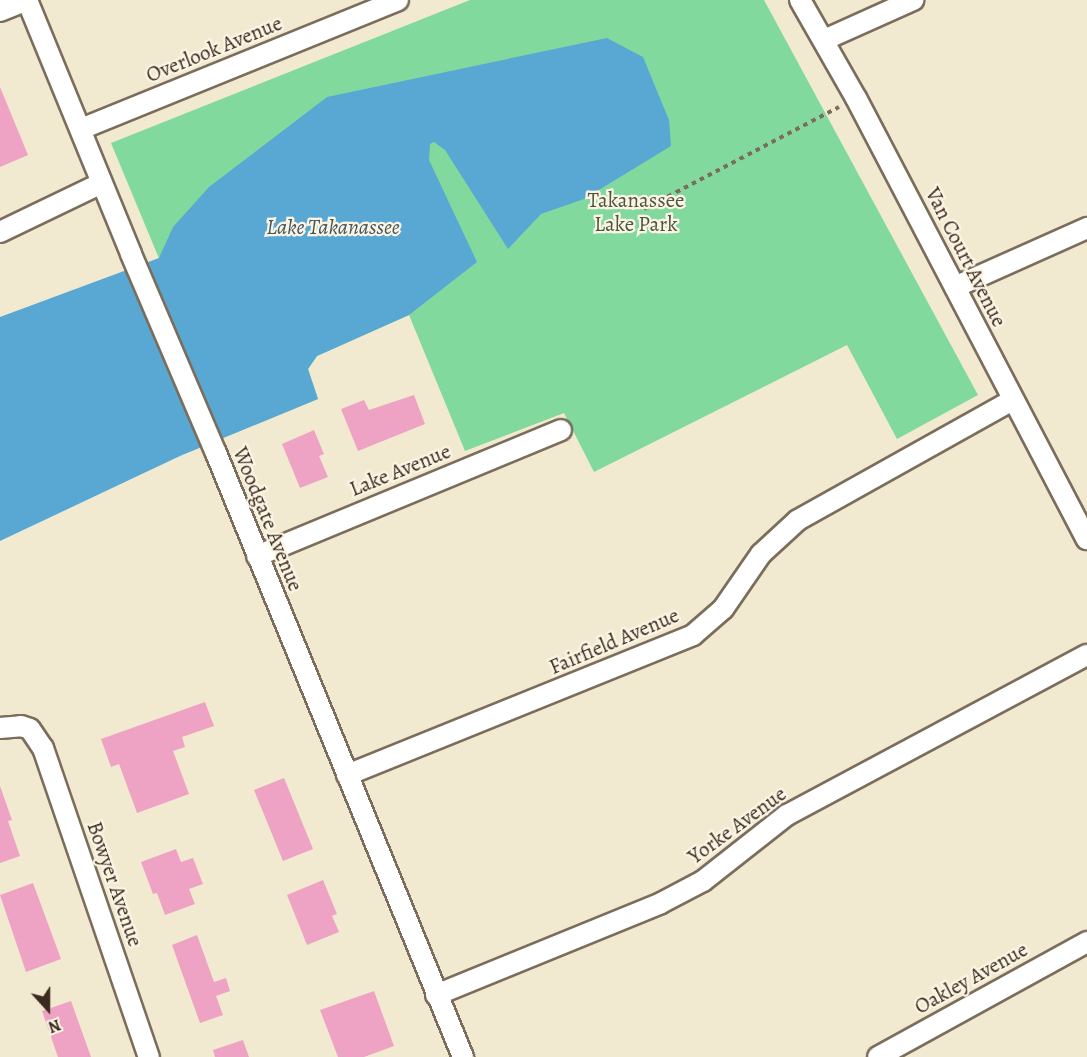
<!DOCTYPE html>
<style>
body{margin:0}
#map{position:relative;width:1087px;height:1057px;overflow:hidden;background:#f1ead0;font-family:Alegreya,serif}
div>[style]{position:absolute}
.green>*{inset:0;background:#82d99d}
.water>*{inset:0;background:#59a8d3}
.building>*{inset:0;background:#eea3c5}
.path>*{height:4px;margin-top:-2px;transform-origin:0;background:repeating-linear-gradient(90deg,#7b6d5c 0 4.5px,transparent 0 9px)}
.roads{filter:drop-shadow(2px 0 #7b6d5c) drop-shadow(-2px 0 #7b6d5c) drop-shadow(0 2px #7b6d5c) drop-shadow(0 -2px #7b6d5c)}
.minor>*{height:20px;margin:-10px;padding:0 10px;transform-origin:10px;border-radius:10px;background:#fff}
span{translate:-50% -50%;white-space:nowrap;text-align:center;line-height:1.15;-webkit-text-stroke:4.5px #fcf5e5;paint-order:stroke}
.street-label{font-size:21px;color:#3b2a1e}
.park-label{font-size:21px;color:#4d563e}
.water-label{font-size:22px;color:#46565d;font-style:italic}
.north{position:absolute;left:18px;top:979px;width:60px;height:60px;-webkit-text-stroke:4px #fcf5e5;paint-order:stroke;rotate:159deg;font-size:16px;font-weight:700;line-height:24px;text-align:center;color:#3b2a1e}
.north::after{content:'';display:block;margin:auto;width:21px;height:27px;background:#3b2a1e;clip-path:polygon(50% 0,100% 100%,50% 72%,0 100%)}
</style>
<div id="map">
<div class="green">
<div style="clip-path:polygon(470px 0,764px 0,978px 395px,897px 439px,847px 345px,594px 472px,564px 413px,465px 451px,409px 315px,317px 356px,308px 369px,318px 399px,232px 434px,111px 143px)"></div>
</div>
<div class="water">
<div style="clip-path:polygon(607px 38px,643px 57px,669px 120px,671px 146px,584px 199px,541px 214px,508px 249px,445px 150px,434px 142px,430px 144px,429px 160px,477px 262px,409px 315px,317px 356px,308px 369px,318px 399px,180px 456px,0 541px,0 317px,159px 258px,173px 227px,209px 187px,327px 97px)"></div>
</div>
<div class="building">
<div style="clip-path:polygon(0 87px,28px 155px,0 167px)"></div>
<div style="clip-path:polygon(414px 395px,425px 424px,358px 451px,341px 409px,364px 400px,369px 410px)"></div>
<div style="clip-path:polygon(314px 430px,324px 454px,319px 456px,328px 477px,300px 488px,282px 444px)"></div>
<div style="clip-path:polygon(205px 702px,214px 726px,182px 737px,185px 747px,173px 751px,189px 794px,137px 813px,119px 764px,111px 767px,101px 739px)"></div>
<div style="clip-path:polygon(284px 778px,313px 849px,283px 861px,254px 790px)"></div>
<div style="clip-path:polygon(0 786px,12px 820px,8px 821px,20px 856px,0 863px)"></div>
<div style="clip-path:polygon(176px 849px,181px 862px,193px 858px,203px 884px,189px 889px,195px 904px,165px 915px,157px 893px,153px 894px,141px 862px)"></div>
<div style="clip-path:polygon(323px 880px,337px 914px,332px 916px,339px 932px,307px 945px,287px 895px)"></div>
<div style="clip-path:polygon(33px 883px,61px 959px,26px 972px,0 895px)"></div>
<div style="clip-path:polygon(197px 935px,214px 982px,226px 978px,230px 991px,216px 996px,223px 1015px,200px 1023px,172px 945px)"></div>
<div style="clip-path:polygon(374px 991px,394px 1046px,364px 1057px,338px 1057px,320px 1010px)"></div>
<div style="clip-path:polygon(71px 1001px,91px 1057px,58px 1057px,42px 1011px)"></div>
<div style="clip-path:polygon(243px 1040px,249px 1057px,215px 1057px,213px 1050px)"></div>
</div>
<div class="path">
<div style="left:644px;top:209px;width:220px;rotate:-27.6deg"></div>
</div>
<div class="roads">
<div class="minor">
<div style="left:27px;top:0;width:274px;rotate:67.7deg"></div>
<div style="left:131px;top:254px;width:216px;rotate:66.9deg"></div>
<div style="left:216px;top:453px;width:653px;rotate:67.76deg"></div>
<div style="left:800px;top:0;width:113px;rotate:60.3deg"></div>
<div style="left:856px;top:98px;width:498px;rotate:62.4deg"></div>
<div style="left:0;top:11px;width:29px;rotate:-22deg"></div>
<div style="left:824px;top:40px;width:98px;rotate:-24.2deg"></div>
<div style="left:81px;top:129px;width:342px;rotate:-22.1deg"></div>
<div style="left:0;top:232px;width:113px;rotate:-25.7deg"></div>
<div style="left:955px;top:287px;width:145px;rotate:-24.1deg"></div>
<div style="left:257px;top:556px;width:329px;rotate:-22.5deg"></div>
<div style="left:0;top:728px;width:21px;rotate:-5deg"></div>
<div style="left:21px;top:726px;width:9px;rotate:18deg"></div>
<div style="left:30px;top:729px;width:23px;rotate:56deg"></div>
<div style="left:43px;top:748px;width:327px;rotate:71.1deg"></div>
<div style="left:347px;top:775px;width:373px;rotate:-22deg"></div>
<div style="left:693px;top:635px;width:40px;rotate:-41deg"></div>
<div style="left:723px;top:609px;width:67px;rotate:-55.4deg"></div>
<div style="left:761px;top:554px;width:50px;rotate:-42.6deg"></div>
<div style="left:798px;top:520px;width:246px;rotate:-29.2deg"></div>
<div style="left:436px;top:995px;width:243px;rotate:-22.2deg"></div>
<div style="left:661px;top:903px;width:47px;rotate:-27.6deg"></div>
<div style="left:703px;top:881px;width:107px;rotate:-38.2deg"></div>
<div style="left:787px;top:815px;width:340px;rotate:-28.1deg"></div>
<div style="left:878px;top:1057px;width:239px;rotate:-28.8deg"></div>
</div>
</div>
<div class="street-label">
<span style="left:214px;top:49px;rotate:-22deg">Overlook Avenue</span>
<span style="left:966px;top:257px;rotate:63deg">Van Court Avenue</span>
<span style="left:400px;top:470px;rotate:-22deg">Lake Avenue</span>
<span style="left:268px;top:519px;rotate:68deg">Woodgate Avenue</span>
<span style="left:614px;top:641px;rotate:-23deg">Fairfield Avenue</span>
<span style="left:737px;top:825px;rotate:-36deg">Yorke Avenue</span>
<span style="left:115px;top:884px;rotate:71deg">Bowyer Avenue</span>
<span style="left:971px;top:978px;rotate:-29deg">Oakley Avenue</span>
</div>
<div class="park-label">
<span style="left:636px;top:212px">Takanassee<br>Lake Park</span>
</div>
<div class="water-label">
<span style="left:333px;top:228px">Lake Takanassee</span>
</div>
<div class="north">N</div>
</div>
